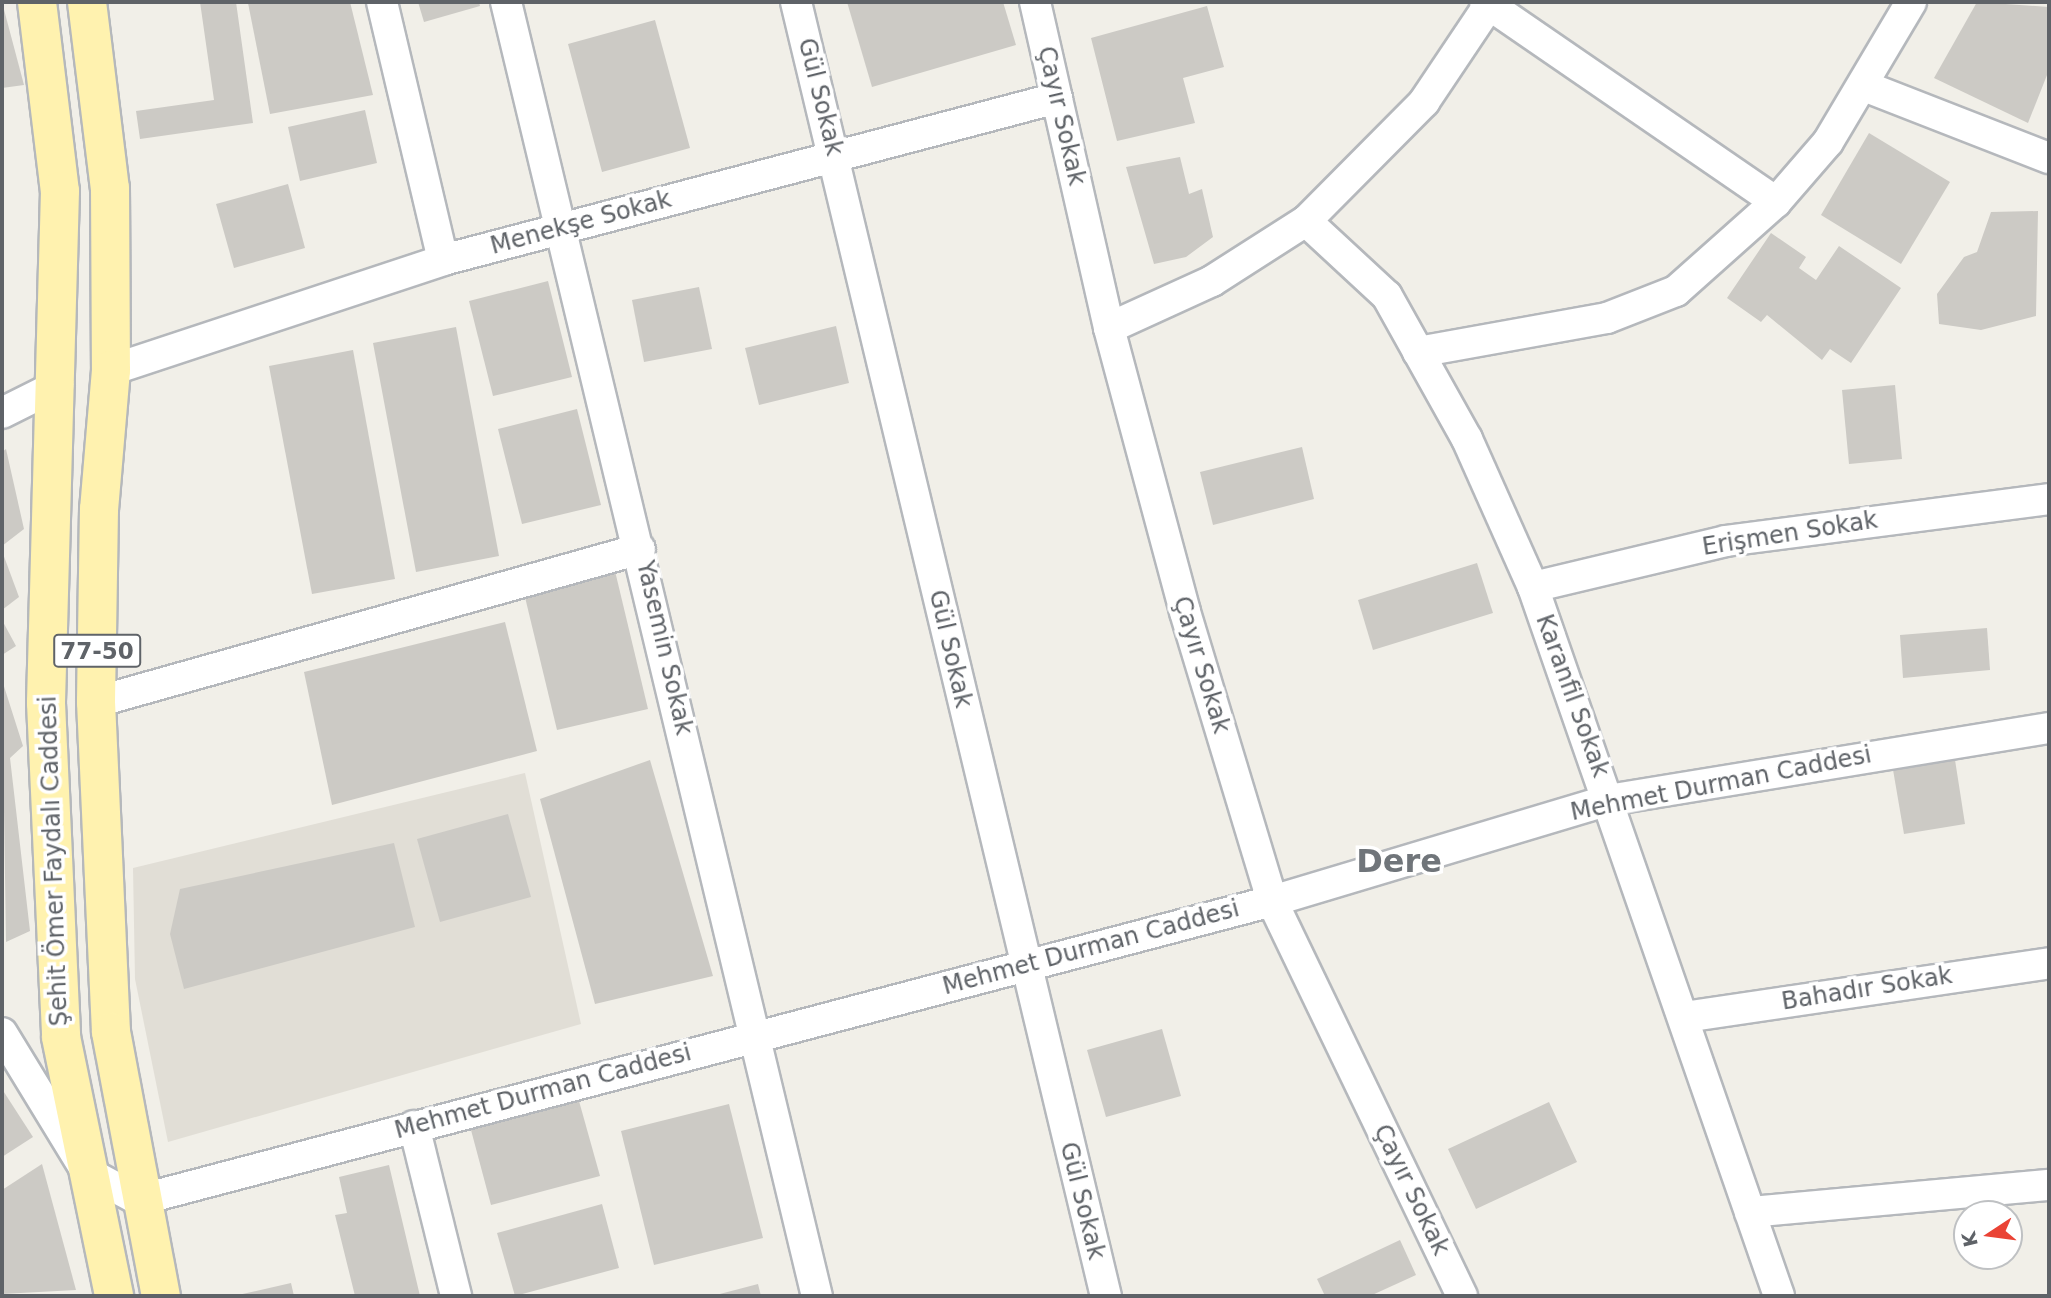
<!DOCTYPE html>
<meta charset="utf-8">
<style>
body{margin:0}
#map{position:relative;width:2051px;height:1298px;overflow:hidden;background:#f1efe8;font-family:"DejaVu Sans",sans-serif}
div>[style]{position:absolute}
.education>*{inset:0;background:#e1ded6}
.building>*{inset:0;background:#cccac5}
.roads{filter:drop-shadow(2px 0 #b5b8bc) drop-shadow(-2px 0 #b5b8bc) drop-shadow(0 2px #b5b8bc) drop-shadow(0 -2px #b5b8bc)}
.minor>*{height:30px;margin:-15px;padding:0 15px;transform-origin:15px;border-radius:15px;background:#fff}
.primary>*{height:38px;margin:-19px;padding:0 19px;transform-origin:19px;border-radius:19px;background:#fff2af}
span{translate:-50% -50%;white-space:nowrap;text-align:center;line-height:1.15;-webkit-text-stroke:7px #fff;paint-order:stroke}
.shield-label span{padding:2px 5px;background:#fff;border:2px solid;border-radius:5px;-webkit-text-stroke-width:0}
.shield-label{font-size:23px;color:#5f6368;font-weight:700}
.street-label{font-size:24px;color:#5f6368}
.district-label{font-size:32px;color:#70757a;font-weight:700}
.frame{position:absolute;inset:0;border:4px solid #5f6368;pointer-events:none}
.north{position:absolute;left:1953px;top:1200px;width:70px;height:70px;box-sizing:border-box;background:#fff;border:2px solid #bfc1c3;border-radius:50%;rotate:257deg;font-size:19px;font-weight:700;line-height:28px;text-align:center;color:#5f6368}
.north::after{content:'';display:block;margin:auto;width:24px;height:32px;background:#ea4335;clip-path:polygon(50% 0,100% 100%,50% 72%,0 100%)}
</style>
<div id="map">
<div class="education">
<div style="clip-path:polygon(525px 773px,581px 1024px,168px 1142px,135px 979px,133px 868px)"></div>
</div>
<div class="building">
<div style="clip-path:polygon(2px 2px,24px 85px,2px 88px)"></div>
<div style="clip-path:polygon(200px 2px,236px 2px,253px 123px,140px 139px,136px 111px,214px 100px)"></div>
<div style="clip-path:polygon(350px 2px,373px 95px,270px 114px,248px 3px)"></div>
<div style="clip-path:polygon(418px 2px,479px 2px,480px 6px,424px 22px)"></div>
<div style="clip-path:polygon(847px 2px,1003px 2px,1016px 45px,872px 87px)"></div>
<div style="clip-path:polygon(1977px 2px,2049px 7px,2049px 70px,2028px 123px,1934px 78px)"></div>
<div style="clip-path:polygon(1207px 6px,1224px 67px,1183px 78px,1195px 123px,1117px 141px,1091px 38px)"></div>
<div style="clip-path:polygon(655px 20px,690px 148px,602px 172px,568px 44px)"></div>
<div style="clip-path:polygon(365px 110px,377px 163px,300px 181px,288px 127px)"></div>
<div style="clip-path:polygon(1869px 133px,1950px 182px,1901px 264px,1821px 215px)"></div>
<div style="clip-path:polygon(1180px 157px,1189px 194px,1202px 189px,1213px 237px,1186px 257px,1154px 264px,1126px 167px)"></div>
<div style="clip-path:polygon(288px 184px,305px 248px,234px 268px,216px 204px)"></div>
<div style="clip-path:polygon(2038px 211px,2036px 316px,1981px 330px,1939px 324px,1937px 294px,1964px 257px,1977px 252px,1991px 212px)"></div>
<div style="clip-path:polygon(1771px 233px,1806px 257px,1799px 268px,1816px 280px,1839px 246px,1901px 288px,1851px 363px,1830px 349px,1822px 360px,1767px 315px,1761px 322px,1727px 298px)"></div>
<div style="clip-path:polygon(548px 281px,572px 377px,493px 396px,469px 301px)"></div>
<div style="clip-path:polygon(699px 287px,712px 349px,644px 362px,632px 300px)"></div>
<div style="clip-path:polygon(836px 326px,849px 383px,759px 405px,745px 348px)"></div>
<div style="clip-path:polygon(456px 327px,499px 556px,416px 572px,373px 343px)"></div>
<div style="clip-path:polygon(353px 350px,395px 579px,312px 594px,269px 366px)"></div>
<div style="clip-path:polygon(1895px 385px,1902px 459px,1849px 464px,1842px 390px)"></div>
<div style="clip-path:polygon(577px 409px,601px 505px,522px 524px,498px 429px)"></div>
<div style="clip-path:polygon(1302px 447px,1314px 499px,1213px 525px,1200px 472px)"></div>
<div style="clip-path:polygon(6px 449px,24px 529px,2px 546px,2px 452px)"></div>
<div style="clip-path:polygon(2px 551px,19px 597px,2px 610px)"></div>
<div style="clip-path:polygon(1477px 563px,1493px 613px,1373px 650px,1358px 600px)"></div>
<div style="clip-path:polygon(615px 571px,648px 709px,557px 730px,524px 593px)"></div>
<div style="clip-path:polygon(2px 620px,16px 646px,2px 655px)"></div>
<div style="clip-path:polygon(505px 622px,537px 751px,332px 805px,304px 672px)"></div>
<div style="clip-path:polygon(1987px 628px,1990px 670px,1903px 678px,1900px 635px)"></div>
<div style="clip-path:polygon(2px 680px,23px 746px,10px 758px,30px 931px,6px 942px)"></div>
<div style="clip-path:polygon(1953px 747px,1965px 824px,1904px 834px,1891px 758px)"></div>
<div style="clip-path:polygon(650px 760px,713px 976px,595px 1004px,540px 799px)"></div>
<div style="clip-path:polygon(508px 814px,531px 897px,440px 922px,417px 839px)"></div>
<div style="clip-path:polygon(394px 843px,415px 927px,184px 989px,170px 934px,180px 889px)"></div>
<div style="clip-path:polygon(1162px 1029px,1181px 1096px,1106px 1117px,1087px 1050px)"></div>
<div style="clip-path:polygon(2px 1089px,33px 1137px,2px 1157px)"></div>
<div style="clip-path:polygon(579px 1101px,600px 1176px,491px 1205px,471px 1130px)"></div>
<div style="clip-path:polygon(1549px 1102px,1577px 1162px,1476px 1209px,1448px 1149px)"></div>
<div style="clip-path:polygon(729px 1104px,763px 1238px,654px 1265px,621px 1131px)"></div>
<div style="clip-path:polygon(42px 1164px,76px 1290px,2px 1294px,2px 1190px)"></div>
<div style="clip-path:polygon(389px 1165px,420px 1296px,355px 1296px,335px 1215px,347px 1213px,339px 1177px)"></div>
<div style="clip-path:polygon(602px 1204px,619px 1268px,515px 1296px,497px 1233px)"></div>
<div style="clip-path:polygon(1400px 1240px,1416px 1275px,1370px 1296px,1325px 1296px,1317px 1279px)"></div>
<div style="clip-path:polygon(291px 1283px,294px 1296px,238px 1296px,238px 1295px)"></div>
<div style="clip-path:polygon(758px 1284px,761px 1296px,716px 1296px,716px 1295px)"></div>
</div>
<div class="roads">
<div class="minor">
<div style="left:382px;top:2px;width:265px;rotate:76.7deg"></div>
<div style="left:506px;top:2px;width:1331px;rotate:76.49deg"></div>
<div style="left:796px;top:2px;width:1331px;rotate:76.53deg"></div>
<div style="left:1035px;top:2px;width:334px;rotate:77.2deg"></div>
<div style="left:1109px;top:328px;width:294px;rotate:75deg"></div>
<div style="left:1185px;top:612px;width:302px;rotate:73.2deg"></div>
<div style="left:1272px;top:901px;width:438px;rotate:64.3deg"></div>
<div style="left:1485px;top:2px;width:353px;rotate:34.5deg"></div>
<div style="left:1864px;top:86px;width:199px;rotate:21.3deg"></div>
<div style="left:1306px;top:221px;width:110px;rotate:42.8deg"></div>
<div style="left:1387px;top:296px;width:164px;rotate:60.8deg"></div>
<div style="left:1467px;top:439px;width:162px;rotate:66deg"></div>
<div style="left:1533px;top:587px;width:750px;rotate:70.86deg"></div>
<div style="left:1109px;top:328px;width:113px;rotate:-24.5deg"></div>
<div style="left:1212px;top:281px;width:112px;rotate:-32.6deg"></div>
<div style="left:1306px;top:221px;width:168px;rotate:-45.2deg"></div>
<div style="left:1424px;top:102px;width:117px;rotate:-56.2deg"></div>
<div style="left:1418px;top:352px;width:192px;rotate:-10.2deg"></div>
<div style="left:1607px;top:318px;width:74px;rotate:-21.4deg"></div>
<div style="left:1676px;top:291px;width:134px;rotate:-41.7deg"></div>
<div style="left:1776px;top:202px;width:79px;rotate:-49.1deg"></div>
<div style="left:1828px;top:142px;width:163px;rotate:-59.3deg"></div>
<div style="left:111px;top:370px;width:350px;rotate:-18.3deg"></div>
<div style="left:443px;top:260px;width:635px;rotate:-14.78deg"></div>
<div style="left:2px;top:413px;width:63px;rotate:-26.6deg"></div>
<div style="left:1533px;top:587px;width:198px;rotate:-13.4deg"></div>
<div style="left:1726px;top:541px;width:326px;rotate:-7.4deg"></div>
<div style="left:96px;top:702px;width:565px;rotate:-15.71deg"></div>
<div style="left:1685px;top:1017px;width:368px;rotate:-8.4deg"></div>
<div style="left:2px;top:1033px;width:163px;rotate:58.6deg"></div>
<div style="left:87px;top:1172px;width:59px;rotate:28.3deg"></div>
<div style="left:139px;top:1200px;width:1172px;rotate:-14.78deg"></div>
<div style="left:1272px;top:901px;width:352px;rotate:-16.7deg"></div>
<div style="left:1609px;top:800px;width:446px;rotate:-9.3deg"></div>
<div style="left:414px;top:1126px;width:175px;rotate:76.1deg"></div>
<div style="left:1750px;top:1212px;width:300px;rotate:-5.2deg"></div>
</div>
<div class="primary">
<div style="left:37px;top:2px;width:190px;rotate:83.1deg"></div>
<div style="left:60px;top:191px;width:512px;rotate:91.57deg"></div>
<div style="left:46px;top:703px;width:334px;rotate:87.4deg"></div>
<div style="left:61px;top:1037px;width:264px;rotate:78.4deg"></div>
<div style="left:87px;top:2px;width:187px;rotate:83deg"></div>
<div style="left:110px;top:188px;width:182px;rotate:89.7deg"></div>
<div style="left:111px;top:370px;width:140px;rotate:94.9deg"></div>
<div style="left:99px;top:509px;width:193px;rotate:90.9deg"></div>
<div style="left:96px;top:702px;width:330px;rotate:87.4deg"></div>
<div style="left:111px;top:1032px;width:269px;rotate:79.3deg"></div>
</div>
</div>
<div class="shield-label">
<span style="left:97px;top:651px">77-50</span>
</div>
<div class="street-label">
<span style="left:820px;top:97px;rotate:76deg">Gül Sokak</span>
<span style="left:1061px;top:116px;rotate:77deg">Çayır Sokak</span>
<span style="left:581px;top:223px;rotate:-15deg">Menekşe Sokak</span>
<span style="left:1790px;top:534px;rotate:-9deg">Erişmen Sokak</span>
<span style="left:664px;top:648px;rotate:77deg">Yasemin Sokak</span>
<span style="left:950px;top:649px;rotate:77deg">Gül Sokak</span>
<span style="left:1201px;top:665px;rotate:73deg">Çayır Sokak</span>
<span style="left:1572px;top:696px;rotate:70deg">Karanfil Sokak</span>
<span style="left:1721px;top:784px;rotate:-11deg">Mehmet Durman Caddesi</span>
<span style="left:54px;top:861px;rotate:-92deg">Şehit Ömer Faydalı Caddesi</span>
<span style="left:1091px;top:948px;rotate:-15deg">Mehmet Durman Caddesi</span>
<span style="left:1867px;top:989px;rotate:-9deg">Bahadır Sokak</span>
<span style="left:543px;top:1092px;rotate:-15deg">Mehmet Durman Caddesi</span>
<span style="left:1411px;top:1190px;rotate:64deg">Çayır Sokak</span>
<span style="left:1082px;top:1201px;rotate:76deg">Gül Sokak</span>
</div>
<div class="district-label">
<span style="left:1399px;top:861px">Dere</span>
</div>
<div class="frame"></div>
<div class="north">K</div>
</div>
